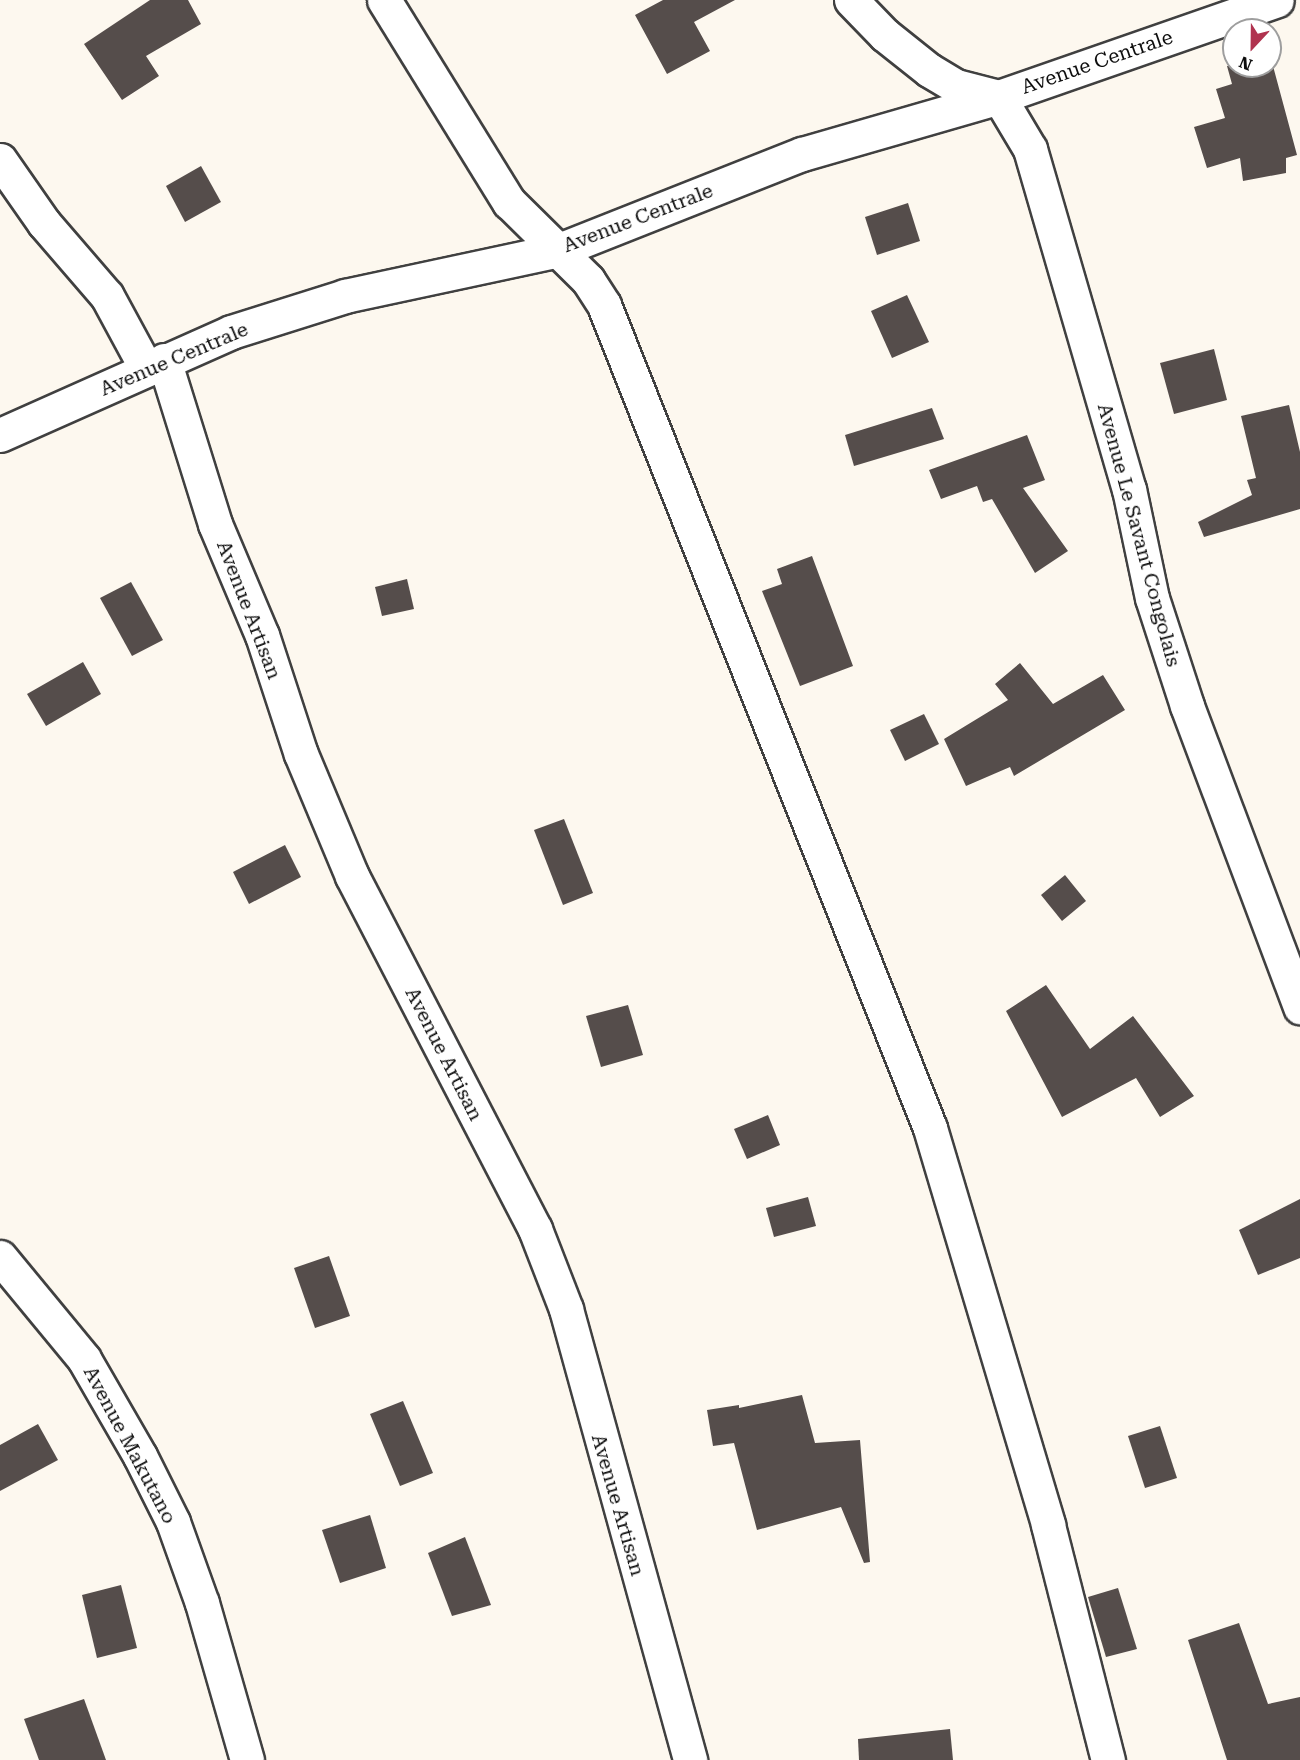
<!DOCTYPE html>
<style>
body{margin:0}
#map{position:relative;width:1300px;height:1760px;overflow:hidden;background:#fdf8ef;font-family:"Roboto Serif",serif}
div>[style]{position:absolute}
.building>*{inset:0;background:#554d4b}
.roads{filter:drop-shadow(2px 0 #404040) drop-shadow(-2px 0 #404040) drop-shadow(0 2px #404040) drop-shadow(0 -2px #404040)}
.minor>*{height:33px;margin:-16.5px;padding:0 16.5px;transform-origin:16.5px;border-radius:16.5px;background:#fff}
span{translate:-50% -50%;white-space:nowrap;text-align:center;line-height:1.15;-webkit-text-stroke:6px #fff;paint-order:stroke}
.street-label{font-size:20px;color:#0d0d0d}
.north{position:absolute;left:1222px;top:18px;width:60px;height:60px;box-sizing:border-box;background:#fff;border:2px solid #9e9e9e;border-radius:50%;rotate:202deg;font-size:16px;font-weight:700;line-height:24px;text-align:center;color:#0d0d0d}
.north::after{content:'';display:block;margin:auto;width:21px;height:27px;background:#b0334f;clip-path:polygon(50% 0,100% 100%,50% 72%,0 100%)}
</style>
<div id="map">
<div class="building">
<div style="clip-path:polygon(150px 0,188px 0,201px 24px,146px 56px,159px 76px,122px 100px,84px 44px)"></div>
<div style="clip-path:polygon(663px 0,735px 0,694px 22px,710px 51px,667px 74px,635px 15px)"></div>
<div style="clip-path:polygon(1227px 66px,1273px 66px,1297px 155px,1286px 158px,1286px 173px,1243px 181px,1240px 158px,1207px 168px,1194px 127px,1225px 118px,1216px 89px,1232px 84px)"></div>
<div style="clip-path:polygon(201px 166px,221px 202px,185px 222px,166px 186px)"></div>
<div style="clip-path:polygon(908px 203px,920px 241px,877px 255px,865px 217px)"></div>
<div style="clip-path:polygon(907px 295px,929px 342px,892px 358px,871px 311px)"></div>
<div style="clip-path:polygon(1214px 349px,1227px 400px,1174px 414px,1160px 363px)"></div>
<div style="clip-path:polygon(1289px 405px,1300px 452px,1300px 509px,1204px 537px,1198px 522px,1252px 495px,1247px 480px,1256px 478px,1241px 416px)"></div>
<div style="clip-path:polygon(932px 408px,944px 439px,854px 466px,845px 435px)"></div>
<div style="clip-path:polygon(1027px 435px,1045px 480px,1023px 488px,1068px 551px,1035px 573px,992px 499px,983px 502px,977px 486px,941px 499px,929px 470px)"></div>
<div style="clip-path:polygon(812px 556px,853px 666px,800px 686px,762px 591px,782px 584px,777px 569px)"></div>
<div style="clip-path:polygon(407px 579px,414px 609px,382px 616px,375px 587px)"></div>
<div style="clip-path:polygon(131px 582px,163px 640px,132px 656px,100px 598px)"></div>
<div style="clip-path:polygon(83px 662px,101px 694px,46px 726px,27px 694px)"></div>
<div style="clip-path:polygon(1020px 663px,1053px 704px,1103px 675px,1125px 710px,1014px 776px,1010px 767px,966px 786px,944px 739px,1008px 700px,995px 684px)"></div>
<div style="clip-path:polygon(924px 714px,939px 744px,905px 761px,890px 730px)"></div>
<div style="clip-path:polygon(564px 819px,593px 893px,563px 905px,534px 830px)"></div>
<div style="clip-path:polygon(285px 845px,301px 877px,249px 904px,233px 872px)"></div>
<div style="clip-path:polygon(1065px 875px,1086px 901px,1062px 921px,1041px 895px)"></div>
<div style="clip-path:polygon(1046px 985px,1090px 1049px,1133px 1016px,1194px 1096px,1160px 1117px,1136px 1078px,1062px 1117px,1006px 1011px)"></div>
<div style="clip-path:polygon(628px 1005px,643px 1055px,601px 1067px,586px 1016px)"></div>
<div style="clip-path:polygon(768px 1115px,780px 1145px,747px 1159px,734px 1129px)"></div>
<div style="clip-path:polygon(808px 1197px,816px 1226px,774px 1237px,766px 1208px)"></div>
<div style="clip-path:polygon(1300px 1199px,1300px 1258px,1258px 1275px,1239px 1230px)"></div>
<div style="clip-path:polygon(329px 1256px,350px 1316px,315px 1328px,294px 1268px)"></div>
<div style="clip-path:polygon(802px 1395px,815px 1443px,860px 1440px,870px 1562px,864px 1563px,841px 1507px,757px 1530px,734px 1443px,713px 1446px,707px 1410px,739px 1405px,739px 1408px)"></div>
<div style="clip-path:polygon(403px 1401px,433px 1473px,400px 1486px,370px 1414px)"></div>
<div style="clip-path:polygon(38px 1424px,58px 1460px,0 1491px,0 1445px)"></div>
<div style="clip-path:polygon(1160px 1426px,1177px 1478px,1145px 1488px,1128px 1436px)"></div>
<div style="clip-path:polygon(370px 1515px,386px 1568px,340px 1583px,322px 1530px)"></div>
<div style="clip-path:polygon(465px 1537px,491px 1605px,452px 1616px,428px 1553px)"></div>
<div style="clip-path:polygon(121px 1585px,137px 1648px,97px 1658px,82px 1595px)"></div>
<div style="clip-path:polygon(1118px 1588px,1137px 1649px,1106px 1657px,1088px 1597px)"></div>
<div style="clip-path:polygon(1239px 1623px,1268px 1704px,1300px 1697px,1300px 1760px,1227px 1760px,1188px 1640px)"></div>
<div style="clip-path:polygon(84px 1699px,106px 1760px,39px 1760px,24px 1719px)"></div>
<div style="clip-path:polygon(950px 1729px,953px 1760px,859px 1760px,858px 1739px)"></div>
</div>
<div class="roads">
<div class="minor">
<div style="left:384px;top:0;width:238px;rotate:58.3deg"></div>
<div style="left:509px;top:202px;width:111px;rotate:44.6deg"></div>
<div style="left:588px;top:280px;width:30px;rotate:57deg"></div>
<div style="left:604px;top:305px;width:885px;rotate:68.39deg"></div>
<div style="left:930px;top:1128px;width:414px;rotate:73.4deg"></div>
<div style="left:1048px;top:1525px;width:243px;rotate:75.7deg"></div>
<div style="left:851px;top:0;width:49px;rotate:45.8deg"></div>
<div style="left:885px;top:35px;width:56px;rotate:38.5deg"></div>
<div style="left:929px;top:70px;width:31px;rotate:31deg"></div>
<div style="left:956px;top:86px;width:44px;rotate:14.3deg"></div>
<div style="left:999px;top:97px;width:61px;rotate:59.2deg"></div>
<div style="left:1030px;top:149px;width:354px;rotate:73.8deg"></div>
<div style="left:1129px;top:489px;width:111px;rotate:78.1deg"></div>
<div style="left:1152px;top:598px;width:114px;rotate:72deg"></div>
<div style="left:1187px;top:706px;width:322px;rotate:69.4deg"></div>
<div style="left:0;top:160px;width:77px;rotate:55.1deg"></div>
<div style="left:44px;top:223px;width:96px;rotate:49.2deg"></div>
<div style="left:107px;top:296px;width:82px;rotate:61.6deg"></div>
<div style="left:164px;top:360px;width:172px;rotate:72.7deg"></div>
<div style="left:215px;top:524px;width:121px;rotate:67.1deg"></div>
<div style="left:262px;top:635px;width:125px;rotate:71.9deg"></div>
<div style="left:301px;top:754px;width:132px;rotate:67.3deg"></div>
<div style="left:352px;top:876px;width:398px;rotate:62.6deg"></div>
<div style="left:535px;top:1229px;width:86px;rotate:68.8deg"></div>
<div style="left:566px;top:1309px;width:468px;rotate:74.6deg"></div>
<div style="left:0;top:435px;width:253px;rotate:-24deg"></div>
<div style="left:231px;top:332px;width:120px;rotate:-17.5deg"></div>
<div style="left:345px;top:296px;width:219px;rotate:-12.1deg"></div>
<div style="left:559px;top:250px;width:261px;rotate:-21.6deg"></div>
<div style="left:802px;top:154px;width:205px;rotate:-16.1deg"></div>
<div style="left:999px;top:97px;width:294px;rotate:-19.2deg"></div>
<div style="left:0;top:1257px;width:132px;rotate:50.5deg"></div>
<div style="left:84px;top:1359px;width:112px;rotate:60deg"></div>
<div style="left:140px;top:1456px;width:74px;rotate:63.4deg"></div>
<div style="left:173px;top:1522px;width:86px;rotate:70.3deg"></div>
<div style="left:202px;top:1603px;width:163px;rotate:74deg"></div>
</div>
</div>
<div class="street-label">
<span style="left:1097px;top:62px;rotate:-19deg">Avenue Centrale</span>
<span style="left:638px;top:218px;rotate:-21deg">Avenue Centrale</span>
<span style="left:174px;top:359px;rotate:-23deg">Avenue Centrale</span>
<span style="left:1139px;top:535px;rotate:75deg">Avenue Le Savant Congolais</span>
<span style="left:249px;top:610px;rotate:69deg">Avenue Artisan</span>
<span style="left:444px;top:1054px;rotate:63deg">Avenue Artisan</span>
<span style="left:130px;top:1445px;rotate:62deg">Avenue Makutano</span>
<span style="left:618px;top:1505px;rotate:74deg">Avenue Artisan</span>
</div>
<div class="north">N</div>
</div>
